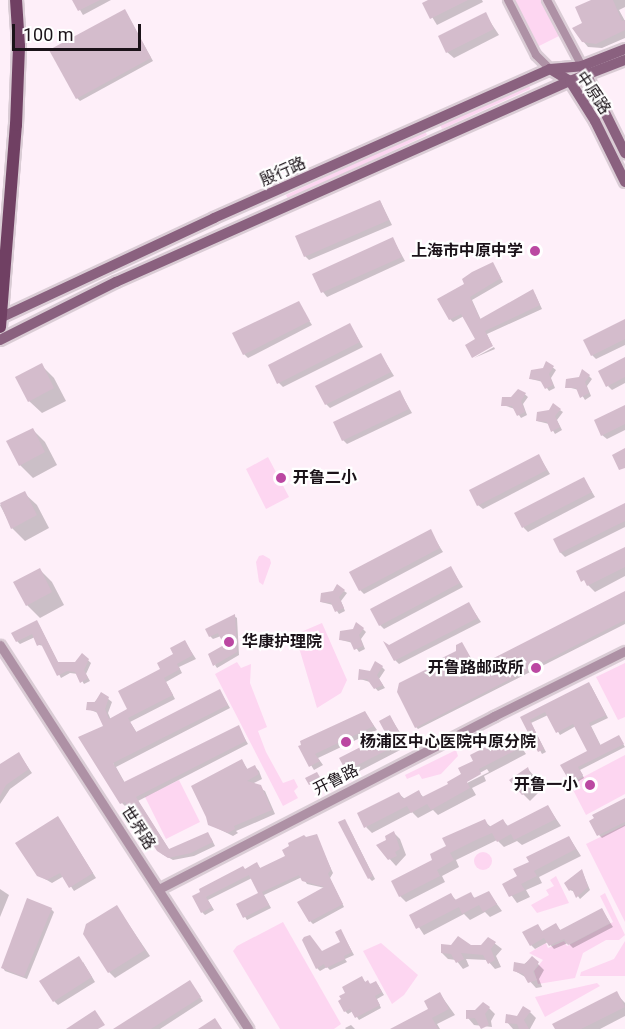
<!DOCTYPE html>
<meta charset="utf-8">
<style>
body{margin:0}
#map{position:relative;width:625px;height:1029px;overflow:hidden;background:#feeff9;font-family:Roboto,"Noto Sans SC",sans-serif}
div>[style]{position:absolute}
.green>*{inset:0;background:#fdd6f1}
.round{border-radius:50%}
.shadow>*{inset:0;background:#0003}
.building>*{inset:0;background:#d4bccc}
.roads{filter:drop-shadow(2px 0 #daccd5) drop-shadow(-2px 0 #daccd5) drop-shadow(0 2px #daccd5) drop-shadow(0 -2px #daccd5)}
.minor>*{height:8px;margin:-4px;padding:0 4px;transform-origin:4px;border-radius:4px;background:#ae91a5}
.tertiary>*{height:9px;margin:-4.5px;padding:0 4.5px;transform-origin:4.5px;border-radius:4.5px;background:#ae91a5}
.secondary>*{height:10px;margin:-5px;padding:0 5px;transform-origin:5px;border-radius:5px;background:#8a617f}
.primary>*{height:12px;margin:-6px;padding:0 6px;transform-origin:6px;border-radius:6px;background:#704063}
.dots>*{width:16px;height:16px;translate:-50% -50%;box-sizing:border-box;border:3px solid #fff;border-radius:50%}
span{translate:-50% -50%;white-space:nowrap;text-align:center;line-height:1.15;-webkit-text-stroke:4.5px #fff;paint-order:stroke}
.street-label{font-size:16px;color:#1b1319}
.poi-label{font-size:16px;color:#1b1319;font-weight:700}
.right{translate:-100% -50%;text-align:right}
.left{translate:0 -50%;text-align:left}
.scale{position:absolute;left:12px;top:24px;width:129px;height:27px;box-sizing:border-box;border:3px solid #1b1319;border-top:0;padding-left:8px;font-size:18px;line-height:21px;white-space:nowrap;color:#1b1319;-webkit-text-stroke:4px #fff;paint-order:stroke}
</style>
<div id="map">
<div class="green">
<div style="clip-path:polygon(511px 0,543px 0,559px 36px,535px 48px)"></div>
<div style="clip-path:polygon(529px 84px,530px 89px,442px 129px,440px 125px)"></div>
<div style="clip-path:polygon(425px 131px,427px 135px,288px 199px,286px 195px)"></div>
<div style="clip-path:polygon(268px 457px,289px 497px,266px 509px,246px 469px)"></div>
<div style="clip-path:polygon(263px 555px,270px 559px,271px 563px,263px 585px,259px 582px,256px 562px,259px 556px)"></div>
<div style="clip-path:polygon(322px 623px,347px 680px,341px 693px,317px 708px,300px 651px,287px 638px)"></div>
<div style="clip-path:polygon(237px 662px,241px 668px,251px 664px,250px 683px,267px 727px,258px 731px,266px 752px,283px 783px,294px 779px,298px 787px,294px 791px,298px 798px,283px 806px,215px 674px)"></div>
<div style="clip-path:polygon(625px 663px,625px 717px,618px 720px,596px 677px)"></div>
<div style="clip-path:polygon(456px 750px,458px 756px,441px 774px,422px 779px,419px 774px,407px 779px,405px 775px)"></div>
<div style="clip-path:polygon(625px 755px,625px 794px,586px 815px,570px 784px)"></div>
<div style="clip-path:polygon(179px 780px,200px 822px,166px 839px,145px 797px)"></div>
<div style="clip-path:polygon(625px 825px,625px 922px,586px 844px)"></div>
<div class="round" style="left:474px;top:852px;width:18px;height:18px"></div>
<div style="clip-path:polygon(556px 876px,569px 903px,537px 913px,531px 905px,549px 895px,546px 890px,554px 886px,550px 880px)"></div>
<div style="clip-path:polygon(605px 893px,625px 935px,619px 940px,606px 940px,583px 953px,575px 978px,538px 984px,534px 971px,543px 960px,529px 953px,546px 943px,548px 948px,564px 941px,567px 946px,613px 922px,600px 896px)"></div>
<div style="clip-path:polygon(283px 922px,341px 1024px,334px 1029px,280px 1029px,233px 951px,237px 946px)"></div>
<div style="clip-path:polygon(625px 941px,625px 976px,580px 976px,581px 972px,614px 959px)"></div>
<div style="clip-path:polygon(381px 943px,418px 975px,404px 995px,392px 1004px,363px 951px)"></div>
<div style="clip-path:polygon(597px 983px,600px 986px,545px 1017px,535px 997px)"></div>
</div>
<div class="shadow">
<div style="clip-path:polygon(74px 0,111px 0,83px 15px)"></div>
<div style="clip-path:polygon(431px 0,482px 0,483px 2px,437px 25px,424px 4px)"></div>
<div style="clip-path:polygon(595px 0,625px 0,625px 7px,619px 10px,625px 21px,625px 38px,602px 48px,588px 47px,583px 41px,584px 24px)"></div>
<div style="clip-path:polygon(127px 14px,153px 61px,80px 101px,77px 98px)"></div>
<div style="clip-path:polygon(485px 14px,499px 35px,454px 58px,447px 52px)"></div>
<div style="clip-path:polygon(380px 201px,392px 225px,309px 260px,305px 256px)"></div>
<div style="clip-path:polygon(393px 239px,405px 261px,327px 297px,323px 292px,314px 275px)"></div>
<div style="clip-path:polygon(493px 264px,503px 282px,472px 300px,481px 320px,535px 294px,542px 309px,487px 334px,492px 345px,472px 356px,477px 340px,464px 316px,453px 322px,450px 319px,466px 285px)"></div>
<div style="clip-path:polygon(298px 303px,312px 325px,248px 358px,244px 354px)"></div>
<div style="clip-path:polygon(625px 320px,625px 345px,596px 359px,592px 355px)"></div>
<div style="clip-path:polygon(350px 325px,363px 347px,283px 387px,279px 383px,270px 366px)"></div>
<div style="clip-path:polygon(494px 347px,495px 349px,474px 358px)"></div>
<div style="clip-path:polygon(381px 355px,394px 376px,330px 408px,326px 404px)"></div>
<div style="clip-path:polygon(625px 359px,625px 383px,612px 390px,608px 386px)"></div>
<div style="clip-path:polygon(547px 363px,556px 370px,551px 378px,555px 388px,549px 391px,543px 382px,531px 379px,544px 370px)"></div>
<div style="clip-path:polygon(41px 365px,54px 378px,66px 401px,42px 413px,29px 401px)"></div>
<div style="clip-path:polygon(589px 376px,592px 379px,587px 386px,591px 396px,585px 400px,579px 390px,567px 387px)"></div>
<div style="clip-path:polygon(521px 391px,528px 397px,523px 404px,527px 415px,521px 418px,515px 409px,503px 405px)"></div>
<div style="clip-path:polygon(400px 392px,412px 413px,347px 444px,343px 440px)"></div>
<div style="clip-path:polygon(625px 407px,625px 430px,607px 439px,602px 435px)"></div>
<div style="clip-path:polygon(560px 410px,563px 412px,557px 420px,562px 430px,555px 434px,549px 424px,537px 421px)"></div>
<div style="clip-path:polygon(32px 429px,45px 442px,57px 465px,33px 478px,20px 465px)"></div>
<div style="clip-path:polygon(539px 456px,550px 474px,483px 509px,478px 505px)"></div>
<div style="clip-path:polygon(584px 479px,595px 497px,528px 532px,524px 528px,516px 513px)"></div>
<div style="clip-path:polygon(24px 493px,37px 505px,49px 528px,25px 541px,12px 528px,0 505px)"></div>
<div style="clip-path:polygon(625px 506px,625px 527px,565px 557px,561px 553px,555px 540px)"></div>
<div style="clip-path:polygon(430px 531px,443px 552px,364px 594px,360px 590px)"></div>
<div style="clip-path:polygon(625px 548px,625px 576px,595px 592px,588px 585px)"></div>
<div style="clip-path:polygon(451px 568px,463px 587px,384px 629px,380px 625px)"></div>
<div style="clip-path:polygon(39px 569px,52px 582px,64px 605px,40px 618px,27px 605px)"></div>
<div style="clip-path:polygon(344px 591px,347px 593px,341px 601px,345px 611px,339px 614px,333px 605px,321px 602px)"></div>
<div style="clip-path:polygon(625px 593px,625px 624px,418px 729px,416px 727px,430px 676px,444px 668px,462px 644px,477px 669px)"></div>
<div style="clip-path:polygon(469px 604px,481px 622px,399px 664px,395px 660px,389px 646px)"></div>
<div style="clip-path:polygon(234px 616px,237px 618px,239px 655px,217px 668px,215px 665px,226px 645px,221px 636px,213px 639px,210px 636px)"></div>
<div style="clip-path:polygon(39px 625px,59px 664px,76px 664px,82px 655px,91px 663px,86px 674px,90px 681px,84px 684px,78px 674px,70px 673px,61px 678px,44px 646px,39px 645px,35px 637px,20px 644px,17px 641px)"></div>
<div style="clip-path:polygon(363px 629px,366px 632px,361px 639px,365px 649px,359px 652px,353px 643px,341px 640px)"></div>
<div style="clip-path:polygon(185px 642px,196px 659px,179px 667px,182px 673px,166px 682px,175px 699px,130px 722px,137px 733px,220px 691px,230px 708px,116px 767px,125px 783px,238px 727px,248px 744px,138px 801px,170px 851px,211px 838px,215px 846px,194px 856px,173px 860px,162px 854px,129px 805px,125px 806px,122px 803px,105px 727px,98px 713px,88px 709px,102px 694px,112px 702px,108px 713px,111px 720px,129px 710px)"></div>
<div style="clip-path:polygon(382px 667px,385px 670px,379px 679px,385px 688px,378px 691px,370px 682px,360px 679px)"></div>
<div style="clip-path:polygon(591px 686px,608px 718px,591px 726px,601px 746px,619px 737px,625px 747px,580px 770px,584px 778px,574px 784px,562px 766px,589px 752px,576px 726px,560px 735px,548px 715px,531px 723px,546px 752px,542px 754px,522px 717px)"></div>
<div style="clip-path:polygon(365px 713px,377px 730px,318px 758px,323px 765px,314px 770px,300px 747px)"></div>
<div style="clip-path:polygon(390px 717px,403px 737px,400px 741px,404px 748px,352px 775px,341px 759px,388px 735px)"></div>
<div style="clip-path:polygon(evenodd,513px 735px,526px 754px,484px 776px,486px 781px,472px 788px,476px 795px,438px 815px,433px 810px,418px 818px,412px 812px,372px 833px,366px 827px,399px 794px,405px 799px,419px 792px,424px 798px,450px 785px,475px 761px,513px 735px,487px 769px,489px 772px,467px 783px,467px 780px,487px 769px)"></div>
<div style="clip-path:polygon(19px 754px,32px 773px,10px 789px,0 804px,0 766px)"></div>
<div style="clip-path:polygon(242px 761px,248px 770px,255px 767px,259px 771px,262px 779px,252px 784px,265px 791px,275px 814px,236px 831px,238px 833px,233px 836px,209px 824px)"></div>
<div style="clip-path:polygon(528px 769px,534px 776px,539px 792px,530px 801px,523px 794px)"></div>
<div style="clip-path:polygon(318px 775px,321px 781px,312px 786px,310px 784px)"></div>
<div style="clip-path:polygon(625px 800px,625px 826px,602px 838px,599px 835px)"></div>
<div style="clip-path:polygon(548px 807px,561px 826px,522px 845px,517px 841px,504px 847px,497px 840px,456px 860px,459px 867px,442px 876px,445px 882px,406px 902px,400px 896px,448px 846px,484px 821px,491px 827px,503px 821px,509px 827px)"></div>
<div style="clip-path:polygon(61px 822px,96px 878px,74px 891px,64px 876px,52px 883px,38px 875px)"></div>
<div style="clip-path:polygon(347px 824px,375px 879px,372px 881px,369px 878px)"></div>
<div style="clip-path:polygon(394px 833px,400px 839px,406px 855px,396px 866px,378px 846px,388px 840px)"></div>
<div style="clip-path:polygon(316px 836px,333px 873px,330px 878px,344px 907px,313px 924px,310px 921px,325px 888px,307px 884px,302px 877px,264px 895px,271px 908px,247px 920px,238px 905px,260px 893px,252px 878px,208px 900px,214px 910px,205px 915px,202px 912px,194px 897px,257px 864px,261px 869px,287px 856px,306px 839px)"></div>
<div style="clip-path:polygon(569px 837px,581px 856px,539px 877px,542px 883px,526px 890px,530px 897px,517px 903px,504px 885px,519px 877px,531px 862px)"></div>
<div style="clip-path:polygon(582px 871px,590px 890px,580px 899px,575px 892px,570px 890px)"></div>
<div style="clip-path:polygon(0 889px,9px 895px,0 917px)"></div>
<div style="clip-path:polygon(489px 893px,502px 911px,490px 917px,485px 912px,470px 920px,464px 914px,424px 935px,411px 915px,451px 895px,457px 901px,470px 894px,476px 899px)"></div>
<div style="clip-path:polygon(117px 907px,150px 956px,115px 978px,109px 972px)"></div>
<div style="clip-path:polygon(51px 909px,54px 912px,27px 979px,5px 971px,3px 968px)"></div>
<div style="clip-path:polygon(602px 910px,613px 927px,573px 948px,568px 943px,554px 949px,548px 942px,535px 949px,531px 945px,538px 926px,543px 932px,556px 925px,561px 931px)"></div>
<div style="clip-path:polygon(341px 931px,354px 955px,345px 959px,347px 962px,330px 970px,327px 967px,320px 971px,317px 968px,323px 953px,342px 943px)"></div>
<div style="clip-path:polygon(489px 939px,502px 949px,496px 956px,501px 967px,495px 969px,487px 960px,466px 959px,469px 966px,463px 969px,456px 960px,448px 959px,442px 953px,470px 946px,482px 947px)"></div>
<div style="clip-path:polygon(532px 958px,544px 970px,539px 979px,542px 987px,536px 988px,527px 978px,515px 971px)"></div>
<div style="clip-path:polygon(83px 962px,95px 982px,58px 1005px,54px 1001px)"></div>
<div style="clip-path:polygon(362px 978px,366px 983px,378px 985px,384px 995px,377px 999px,381px 1008px,359px 1020px,353px 1011px,348px 1014px,345px 1011px)"></div>
<div style="clip-path:polygon(193px 986px,203px 1001px,160px 1029px,118px 1029px)"></div>
<div style="clip-path:polygon(616px 993px,625px 1003px,625px 1016px,600px 1029px,557px 1029px)"></div>
<div style="clip-path:polygon(440px 994px,455px 1015px,437px 1024px,440px 1029px,393px 1029px,430px 1010px)"></div>
<div style="clip-path:polygon(489px 1008px,495px 1014px,491px 1021px,492px 1027px,474px 1025px,468px 1018px)"></div>
<div style="clip-path:polygon(530px 1012px,536px 1018px,530px 1029px,513px 1029px,507px 1022px)"></div>
<div style="clip-path:polygon(351px 1025px,355px 1029px,346px 1029px,345px 1028px)"></div>
</div>
<div class="building">
<div style="clip-path:polygon(72px 0,100px 0,78px 11px)"></div>
<div style="clip-path:polygon(428px 0,468px 0,430px 19px,422px 3px)"></div>
<div style="clip-path:polygon(591px 0,613px 0,622px 21px,625px 20px,625px 30px,596px 44px,582px 42px,572px 28px,582px 23px,575px 7px)"></div>
<div style="clip-path:polygon(125px 9px,151px 58px,76px 99px,49px 50px)"></div>
<div style="clip-path:polygon(486px 12px,494px 29px,446px 53px,438px 36px)"></div>
<div style="clip-path:polygon(380px 200px,389px 220px,304px 257px,295px 236px)"></div>
<div style="clip-path:polygon(393px 237px,402px 257px,321px 293px,312px 274px)"></div>
<div style="clip-path:polygon(493px 262px,501px 278px,470px 297px,480px 319px,533px 289px,540px 305px,485px 331px,493px 346px,472px 358px,465px 345px,475px 339px,461px 314px,449px 320px,437px 299px,464px 284px,462px 279px,472px 272px)"></div>
<div style="clip-path:polygon(299px 301px,310px 321px,243px 355px,232px 333px)"></div>
<div style="clip-path:polygon(625px 319px,625px 339px,591px 356px,583px 340px)"></div>
<div style="clip-path:polygon(350px 323px,360px 342px,277px 384px,268px 365px)"></div>
<div style="clip-path:polygon(381px 353px,391px 372px,325px 405px,315px 386px)"></div>
<div style="clip-path:polygon(625px 357px,625px 377px,606px 387px,598px 371px)"></div>
<div style="clip-path:polygon(546px 361px,554px 366px,549px 374px,553px 385px,545px 389px,540px 380px,529px 379px,531px 370px,543px 368px)"></div>
<div style="clip-path:polygon(42px 363px,54px 388px,28px 402px,15px 377px)"></div>
<div style="clip-path:polygon(582px 369px,590px 375px,585px 382px,589px 393px,580px 398px,576px 388px,565px 388px,566px 379px,579px 377px)"></div>
<div style="clip-path:polygon(518px 389px,526px 393px,521px 401px,525px 412px,517px 416px,512px 406px,501px 406px,502px 397px,511px 397px)"></div>
<div style="clip-path:polygon(400px 390px,409px 409px,342px 441px,333px 422px)"></div>
<div style="clip-path:polygon(553px 403px,561px 409px,555px 416px,560px 427px,551px 432px,547px 422px,536px 421px,537px 412px,549px 410px)"></div>
<div style="clip-path:polygon(625px 405px,625px 424px,601px 436px,594px 420px)"></div>
<div style="clip-path:polygon(33px 428px,45px 452px,19px 466px,6px 441px)"></div>
<div style="clip-path:polygon(625px 448px,625px 468px,619px 470px,612px 455px)"></div>
<div style="clip-path:polygon(539px 454px,547px 470px,477px 506px,469px 490px)"></div>
<div style="clip-path:polygon(584px 477px,592px 492px,522px 528px,514px 513px)"></div>
<div style="clip-path:polygon(25px 491px,37px 515px,11px 529px,0 503px)"></div>
<div style="clip-path:polygon(625px 503px,625px 521px,560px 553px,553px 539px)"></div>
<div style="clip-path:polygon(431px 529px,440px 548px,359px 591px,349px 572px)"></div>
<div style="clip-path:polygon(625px 547px,625px 567px,587px 586px,584px 580px,581px 582px,576px 571px)"></div>
<div style="clip-path:polygon(451px 566px,460px 583px,379px 626px,370px 609px)"></div>
<div style="clip-path:polygon(40px 568px,52px 592px,26px 606px,13px 582px)"></div>
<div style="clip-path:polygon(337px 584px,345px 590px,339px 597px,344px 608px,335px 612px,331px 603px,320px 602px,321px 593px,333px 591px)"></div>
<div style="clip-path:polygon(625px 591px,625px 620px,415px 728px,397px 692px,399px 683px,427px 669px,430px 675px,442px 667px,438px 660px,456px 651px,456px 645px,462px 642px,476px 667px)"></div>
<div style="clip-path:polygon(469px 602px,478px 618px,394px 661px,383px 641px,389px 645px)"></div>
<div style="clip-path:polygon(235px 614px,237px 652px,213px 666px,208px 654px,224px 645px,218px 633px,209px 637px,205px 629px)"></div>
<div style="clip-path:polygon(37px 620px,58px 662px,75px 662px,82px 653px,89px 659px,84px 670px,88px 678px,80px 683px,75px 672px,67px 671px,57px 676px,41px 644px,37px 646px,32px 634px,16px 642px,11px 633px)"></div>
<div style="clip-path:polygon(356px 622px,364px 628px,359px 635px,363px 646px,354px 650px,350px 641px,339px 640px,340px 631px,353px 629px)"></div>
<div style="clip-path:polygon(185px 640px,193px 655px,177px 664px,180px 669px,164px 678px,173px 695px,128px 718px,136px 732px,220px 689px,228px 705px,113px 763px,124px 782px,239px 725px,246px 741px,136px 797px,169px 849px,208px 832px,213px 842px,191px 853px,168px 858px,157px 851px,125px 802px,120px 804px,78px 737px,103px 726px,96px 711px,86px 710px,87px 702px,95px 702px,101px 692px,109px 697px,105px 709px,109px 719px,127px 709px,118px 691px,160px 669px,157px 663px,173px 654px,170px 648px)"></div>
<div style="clip-path:polygon(375px 661px,383px 666px,377px 675px,383px 685px,374px 689px,367px 679px,358px 680px,359px 669px,370px 671px)"></div>
<div style="clip-path:polygon(589px 682px,606px 715px,589px 723px,600px 745px,619px 735px,624px 744px,578px 767px,583px 775px,570px 782px,560px 765px,587px 751px,573px 724px,556px 733px,545px 712px,530px 720px,544px 749px,538px 752px,520px 717px)"></div>
<div style="clip-path:polygon(365px 711px,374px 726px,315px 754px,320px 761px,309px 767px,298px 746px,301px 745px,300px 741px)"></div>
<div style="clip-path:polygon(390px 715px,399px 732px,397px 736px,401px 743px,346px 771px,339px 758px,386px 734px,379px 721px)"></div>
<div style="clip-path:polygon(513px 733px,520px 748px,479px 769px,481px 774px,467px 782px,470px 788px,431px 810px,427px 804px,411px 813px,407px 806px,364px 828px,357px 813px,399px 792px,403px 799px,419px 790px,422px 797px,448px 784px,447px 782px,461px 774px,458px 768px,473px 761px,470px 755px)"></div>
<div style="clip-path:polygon(19px 752px,29px 769px,6px 785px,0 796px,0 764px)"></div>
<div style="clip-path:polygon(242px 759px,247px 769px,255px 765px,259px 774px,247px 781px,261px 785px,272px 810px,234px 826px,235px 829px,228px 833px,208px 825px,206px 817px,191px 786px)"></div>
<div style="clip-path:polygon(528px 767px,534px 785px,528px 788px,530px 791px,522px 795px,509px 780px)"></div>
<div style="clip-path:polygon(317px 772px,321px 779px,309px 785px,305px 778px)"></div>
<div style="clip-path:polygon(625px 798px,625px 822px,597px 836px,589px 821px,594px 818px,592px 815px)"></div>
<div style="clip-path:polygon(548px 805px,556px 819px,514px 840px,511px 834px,497px 842px,492px 833px,476px 840px,450px 853px,454px 860px,437px 870px,440px 876px,399px 897px,391px 881px,432px 860px,430px 854px,446px 846px,442px 838px,485px 819px,489px 827px,503px 819px,507px 826px)"></div>
<div style="clip-path:polygon(58px 816px,93px 873px,69px 888px,60px 873px,47px 880px,37px 876px,15px 843px)"></div>
<div style="clip-path:polygon(345px 819px,373px 876px,368px 879px,338px 822px)"></div>
<div style="clip-path:polygon(394px 831px,400px 849px,395px 852px,397px 856px,388px 860px,376px 845px,386px 840px,385px 836px)"></div>
<div style="clip-path:polygon(317px 834px,331px 869px,328px 874px,343px 904px,309px 922px,297px 902px,324px 887px,302px 881px,299px 875px,262px 892px,269px 905px,243px 918px,236px 904px,258px 893px,249px 875px,206px 897px,212px 907px,201px 913px,192px 896px,200px 892px,199px 889px,243px 866px,245px 869px,257px 862px,260px 868px,285px 856px,282px 850px,289px 846px,288px 843px,304px 835px,306px 837px)"></div>
<div style="clip-path:polygon(569px 836px,576px 849px,534px 871px,537px 876px,521px 884px,525px 890px,509px 897px,502px 884px,517px 876px,513px 869px,529px 862px,526px 857px)"></div>
<div style="clip-path:polygon(582px 869px,588px 887px,576px 898px,572px 889px,569px 891px,564px 883px)"></div>
<div style="clip-path:polygon(489px 891px,497px 904px,483px 912px,479px 905px,462px 914px,459px 907px,416px 929px,409px 915px,451px 893px,455px 900px,471px 892px,474px 898px)"></div>
<div style="clip-path:polygon(27px 898px,52px 908px,24px 977px,1px 968px)"></div>
<div style="clip-path:polygon(117px 905px,145px 950px,108px 973px,83px 934px,86px 924px)"></div>
<div style="clip-path:polygon(602px 908px,610px 923px,568px 945px,564px 939px,549px 946px,544px 938px,530px 946px,522px 932px,538px 924px,542px 931px,556px 923px,560px 930px)"></div>
<div style="clip-path:polygon(341px 929px,352px 952px,344px 956px,345px 959px,326px 968px,324px 964px,316px 969px,302px 940px,304px 937px,310px 935px,322px 951px,340px 942px,335px 932px)"></div>
<div style="clip-path:polygon(458px 936px,471px 945px,481px 945px,488px 937px,496px 942px,491px 949px,495px 960px,488px 964px,483px 955px,461px 953px,464px 959px,456px 963px,451px 954px,441px 953px,441px 944px,451px 945px)"></div>
<div style="clip-path:polygon(79px 956px,92px 977px,53px 1002px,39px 981px)"></div>
<div style="clip-path:polygon(532px 956px,539px 962px,533px 972px,537px 980px,528px 983px,523px 974px,513px 971px,514px 962px,525px 964px)"></div>
<div style="clip-path:polygon(362px 976px,365px 982px,368px 980px,370px 984px,376px 981px,382px 992px,375px 996px,380px 1005px,355px 1018px,350px 1009px,344px 1012px,338px 1001px,341px 999px,339px 996px,345px 993px,342px 987px)"></div>
<div style="clip-path:polygon(190px 980px,201px 997px,151px 1029px,113px 1029px)"></div>
<div style="clip-path:polygon(617px 991px,625px 1007px,581px 1029px,555px 1029px,552px 1024px)"></div>
<div style="clip-path:polygon(440px 992px,449px 1009px,432px 1018px,438px 1029px,390px 1029px,428px 1009px,424px 1001px)"></div>
<div style="clip-path:polygon(483px 1002px,490px 1007px,485px 1014px,489px 1025px,481px 1029px,475px 1018px,466px 1019px,466px 1010px,475px 1010px)"></div>
<div style="clip-path:polygon(523px 1006px,531px 1011px,524px 1020px,529px 1029px,519px 1029px,517px 1024px,505px 1023px,506px 1014px,517px 1016px)"></div>
<div style="clip-path:polygon(95px 1010px,105px 1025px,98px 1029px,66px 1029px)"></div>
<div style="clip-path:polygon(215px 1018px,222px 1029px,198px 1029px)"></div>
</div>
<div class="roads">
<div class="minor">
<div style="left:508px;top:0;width:62px;rotate:63deg"></div>
<div style="left:536px;top:55px;width:20px;rotate:45deg"></div>
<div style="left:547px;top:0;width:75px;rotate:62.1deg"></div>
</div>
<div class="tertiary">
<div style="left:0;top:645px;width:457px;rotate:57.1deg"></div>
<div style="left:159px;top:889px;width:377px;rotate:-27.3deg"></div>
<div style="left:494px;top:716px;width:146px;rotate:-26.4deg"></div>
</div>
<div class="secondary">
<div style="left:550px;top:69px;width:23px;rotate:31deg"></div>
<div style="left:570px;top:81px;width:47px;rotate:58deg"></div>
<div style="left:595px;top:121px;width:68px;rotate:63.8deg"></div>
<div style="left:584px;top:70px;width:93px;rotate:63.7deg"></div>
<div style="left:0;top:318px;width:236px;rotate:-25deg"></div>
<div style="left:214px;top:218px;width:368px;rotate:-23.9deg"></div>
<div style="left:550px;top:69px;width:32px;rotate:-5deg"></div>
<div style="left:582px;top:66px;width:46px;rotate:-21.6deg"></div>
<div style="left:0;top:340px;width:130px;rotate:-26.6deg"></div>
<div style="left:116px;top:282px;width:497px;rotate:-23.9deg"></div>
<div style="left:570px;top:81px;width:59px;rotate:-20.9deg"></div>
</div>
<div class="primary">
<div style="left:0;top:327px;width:203px;rotate:-85.5deg"></div>
<div style="left:16px;top:125px;width:79px;rotate:-87.8deg"></div>
<div style="left:19px;top:46px;width:46px;rotate:-93.7deg"></div>
</div>
</div>
<div class="dots">
<div style="left:535px;top:251px;background:#bb48a2"></div>
<div style="left:281px;top:478px;background:#bb48a2"></div>
<div style="left:229px;top:642px;background:#bb48a2"></div>
<div style="left:536px;top:668px;background:#bb48a2"></div>
<div style="left:346px;top:742px;background:#bb48a2"></div>
<div style="left:590px;top:785px;background:#bb48a2"></div>
</div>
<div class="street-label">
<span style="left:593px;top:93px;rotate:56deg">中原路</span>
<span style="left:283px;top:172px;rotate:-24deg">殷行路</span>
<span style="left:336px;top:780px;rotate:-27deg">开鲁路</span>
<span style="left:138px;top:828px;rotate:57deg">世界路</span>
</div>
<div class="poi-label">
<span class="right" style="left:523px;top:251px">上海市中原中学</span>
<span class="left" style="left:293px;top:478px">开鲁二小</span>
<span class="left" style="left:242px;top:642px">华康护理院</span>
<span class="right" style="left:524px;top:668px">开鲁路邮政所</span>
<span class="left" style="left:360px;top:742px">杨浦区中心医院中原分院</span>
<span class="right" style="left:578px;top:785px">开鲁一小</span>
</div>
<div class="scale">100 m</div>
</div>
